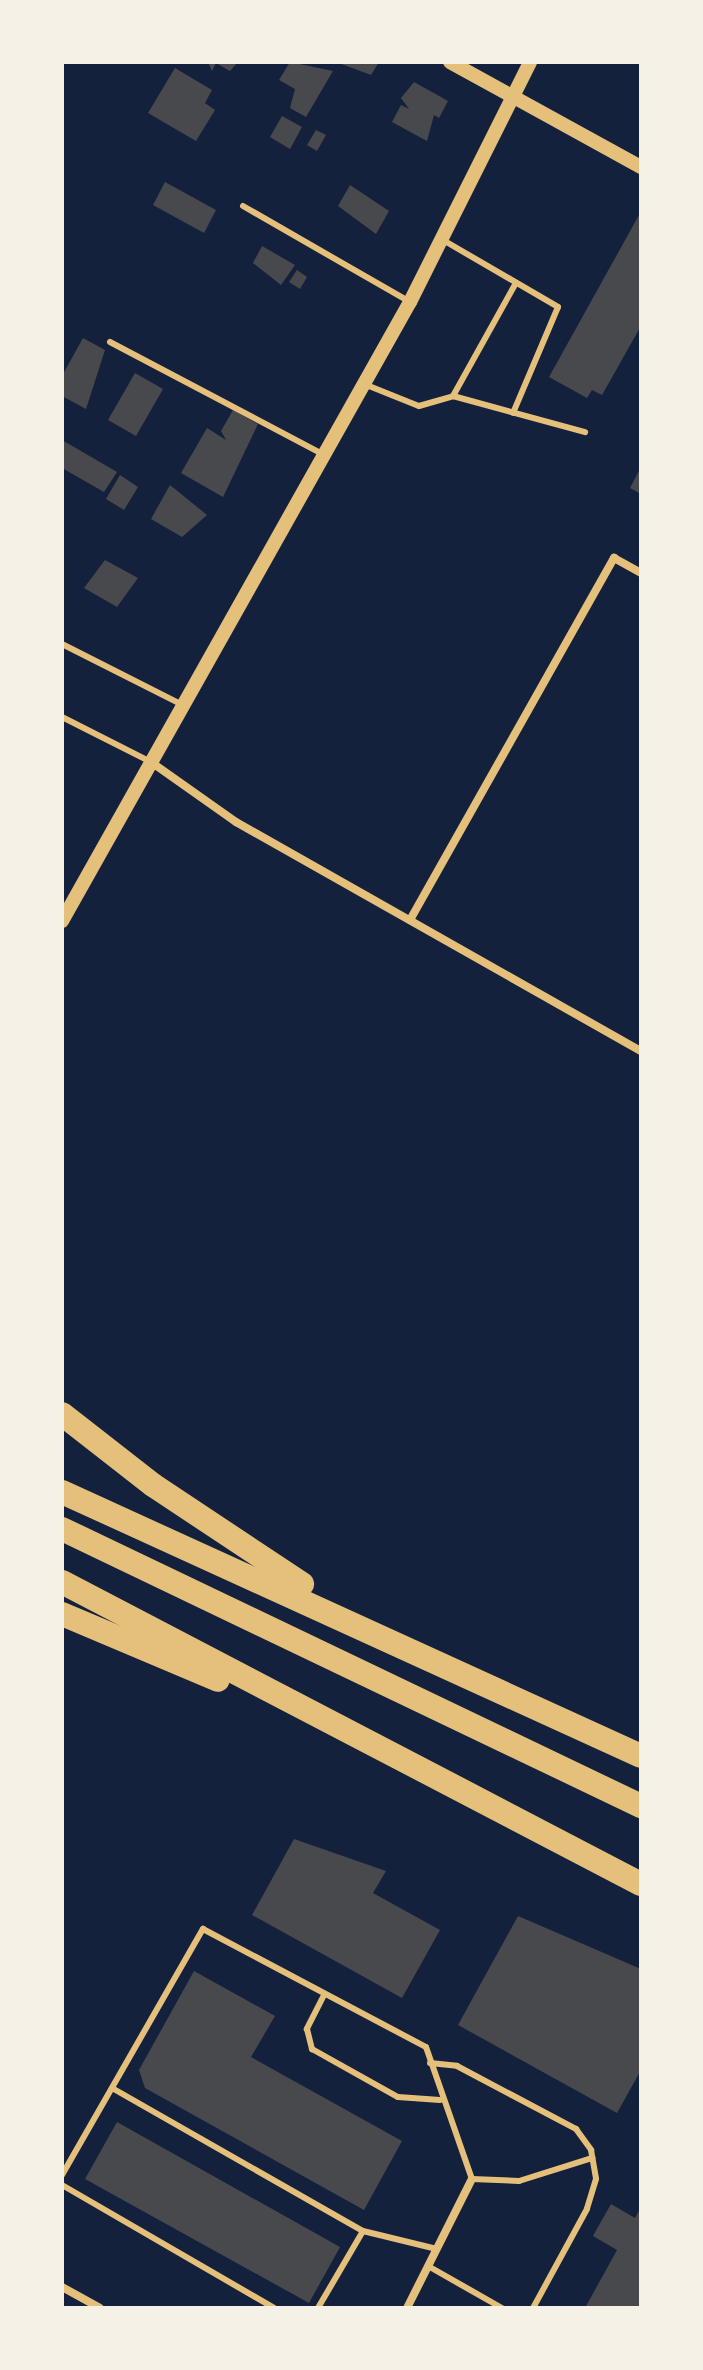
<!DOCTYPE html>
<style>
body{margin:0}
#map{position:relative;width:703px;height:2370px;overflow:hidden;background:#14213d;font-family:Jost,sans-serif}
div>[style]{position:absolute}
.building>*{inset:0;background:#48494c}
.service>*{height:6px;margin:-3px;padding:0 3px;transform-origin:3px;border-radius:3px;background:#e5c07b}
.minor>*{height:8px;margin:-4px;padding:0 4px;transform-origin:4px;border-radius:4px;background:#e5c07b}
.tertiary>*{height:14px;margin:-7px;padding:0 7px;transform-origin:7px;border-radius:7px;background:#e5c07b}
.motorway>*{height:24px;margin:-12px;padding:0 12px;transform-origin:12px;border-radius:12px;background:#e5c07b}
span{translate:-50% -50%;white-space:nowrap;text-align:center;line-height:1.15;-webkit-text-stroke:6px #f6f1e7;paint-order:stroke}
.frame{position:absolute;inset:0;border:64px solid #f6f1e7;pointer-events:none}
</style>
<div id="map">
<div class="building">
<div style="clip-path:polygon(208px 62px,238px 62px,230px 71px,216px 63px,212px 71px)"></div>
<div style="clip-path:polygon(290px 62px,333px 71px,306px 117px,290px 108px,295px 89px,279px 80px)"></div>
<div style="clip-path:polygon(336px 62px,379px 62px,371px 75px)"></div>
<div style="clip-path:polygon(175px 68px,212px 90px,205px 103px,215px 110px,196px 141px,148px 113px)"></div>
<div style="clip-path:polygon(414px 82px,448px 101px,439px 118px,434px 115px,427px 141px,392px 122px,401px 105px,409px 109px,401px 98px)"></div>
<div style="clip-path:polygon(282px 116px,302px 127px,290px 149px,270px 137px)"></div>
<div style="clip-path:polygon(316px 130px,326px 135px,317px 151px,307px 145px)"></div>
<div style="clip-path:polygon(165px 182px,216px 210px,204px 233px,153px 205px)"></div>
<div style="clip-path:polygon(350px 185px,389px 211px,376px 234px,338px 206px)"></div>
<div style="clip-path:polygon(639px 215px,641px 326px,602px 395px,592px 390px,587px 398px,549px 377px)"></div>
<div style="clip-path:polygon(262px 246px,295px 265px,281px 285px,253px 263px)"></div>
<div style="clip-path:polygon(297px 270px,307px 277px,300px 289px,289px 282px)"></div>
<div style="clip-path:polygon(83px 338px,105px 350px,86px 409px,62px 396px,62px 376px)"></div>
<div style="clip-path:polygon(135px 373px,163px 389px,136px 436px,108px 420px)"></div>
<div style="clip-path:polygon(233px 410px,258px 424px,223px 497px,181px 473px,207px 428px,226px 440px,221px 431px)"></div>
<div style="clip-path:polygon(62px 440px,117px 472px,104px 492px,62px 468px)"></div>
<div style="clip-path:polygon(641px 467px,641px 494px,630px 488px)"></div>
<div style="clip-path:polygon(120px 475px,138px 487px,124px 510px,106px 499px)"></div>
<div style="clip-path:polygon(170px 485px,207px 515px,182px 537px,151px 519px)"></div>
<div style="clip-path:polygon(105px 560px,138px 578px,117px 607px,84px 588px)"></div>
<div style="clip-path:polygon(294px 1839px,386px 1871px,373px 1893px,440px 1930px,402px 1998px,252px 1915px)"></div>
<div style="clip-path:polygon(518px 1916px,641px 1969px,641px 2070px,617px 2113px,458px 2025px)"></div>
<div style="clip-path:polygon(194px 1971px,275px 2016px,251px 2057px,402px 2141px,364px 2210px,145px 2088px,139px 2070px)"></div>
<div style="clip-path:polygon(117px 2122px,340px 2247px,309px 2303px,85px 2179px)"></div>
<div style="clip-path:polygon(611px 2204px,635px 2218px,641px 2207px,641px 2308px,585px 2308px,617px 2250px,593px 2236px)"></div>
</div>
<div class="service">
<div style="left:243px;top:206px;width:193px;rotate:29.9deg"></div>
<div style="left:443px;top:240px;width:133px;rotate:30.2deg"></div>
<div style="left:558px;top:307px;width:115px;rotate:113deg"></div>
<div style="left:110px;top:342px;width:242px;rotate:27.8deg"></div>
<div style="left:364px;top:384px;width:59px;rotate:21.8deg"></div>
<div style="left:419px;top:406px;width:35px;rotate:-16deg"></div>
<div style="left:453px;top:396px;width:137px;rotate:15.3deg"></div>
<div style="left:453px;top:396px;width:129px;rotate:-60.9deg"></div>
<div style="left:62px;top:644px;width:136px;rotate:26.8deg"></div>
<div style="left:62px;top:717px;width:100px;rotate:26.8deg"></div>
<div style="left:323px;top:1997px;width:36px;rotate:117deg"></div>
<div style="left:307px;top:2029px;width:21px;rotate:76deg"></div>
<div style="left:312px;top:2049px;width:98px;rotate:29.2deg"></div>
<div style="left:398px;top:2097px;width:42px;rotate:4.1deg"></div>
<div style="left:430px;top:2063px;width:27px;rotate:6deg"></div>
<div style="left:457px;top:2066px;width:135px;rotate:27.9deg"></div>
<div style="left:576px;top:2129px;width:26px;rotate:54deg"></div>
<div style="left:591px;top:2150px;width:29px;rotate:80deg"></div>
<div style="left:596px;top:2179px;width:31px;rotate:107deg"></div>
<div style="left:587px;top:2209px;width:113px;rotate:118.6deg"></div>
<div style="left:112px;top:2088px;width:289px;rotate:29.7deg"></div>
<div style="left:363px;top:2231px;width:89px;rotate:120.3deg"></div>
<div style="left:62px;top:2175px;width:284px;rotate:-60.2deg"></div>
<div style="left:203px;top:1929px;width:252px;rotate:27.9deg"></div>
<div style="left:426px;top:2047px;width:140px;rotate:70.8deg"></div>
<div style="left:472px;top:2179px;width:47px;rotate:2.4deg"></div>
<div style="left:519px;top:2181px;width:77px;rotate:-17.5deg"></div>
<div style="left:62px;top:2185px;width:245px;rotate:30.1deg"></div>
<div style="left:363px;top:2231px;width:76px;rotate:13.7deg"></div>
<div style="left:428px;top:2266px;width:85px;rotate:29.6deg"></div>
</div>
<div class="minor">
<div style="left:151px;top:762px;width:104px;rotate:35.2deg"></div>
<div style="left:236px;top:822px;width:465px;rotate:29.5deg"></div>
<div style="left:410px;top:920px;width:416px;rotate:-60.6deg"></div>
<div style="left:614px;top:558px;width:31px;rotate:29deg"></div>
<div style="left:62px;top:2287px;width:43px;rotate:28.9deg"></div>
<div style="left:407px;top:2308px;width:144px;rotate:-63.3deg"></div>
</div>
<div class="tertiary">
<div style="left:450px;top:62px;width:218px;rotate:28.8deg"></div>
<div style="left:62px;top:921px;width:710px;rotate:-60.66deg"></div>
<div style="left:410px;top:302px;width:268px;rotate:-63.4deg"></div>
</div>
<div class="motorway">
<div style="left:62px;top:1414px;width:115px;rotate:38deg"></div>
<div style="left:153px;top:1485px;width:179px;rotate:33.6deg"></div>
<div style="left:62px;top:1492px;width:636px;rotate:24.51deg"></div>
<div style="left:62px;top:1529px;width:642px;rotate:25.57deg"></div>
<div style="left:62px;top:1582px;width:653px;rotate:27.55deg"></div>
<div style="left:62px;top:1614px;width:169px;rotate:22.9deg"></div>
</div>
<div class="frame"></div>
</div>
